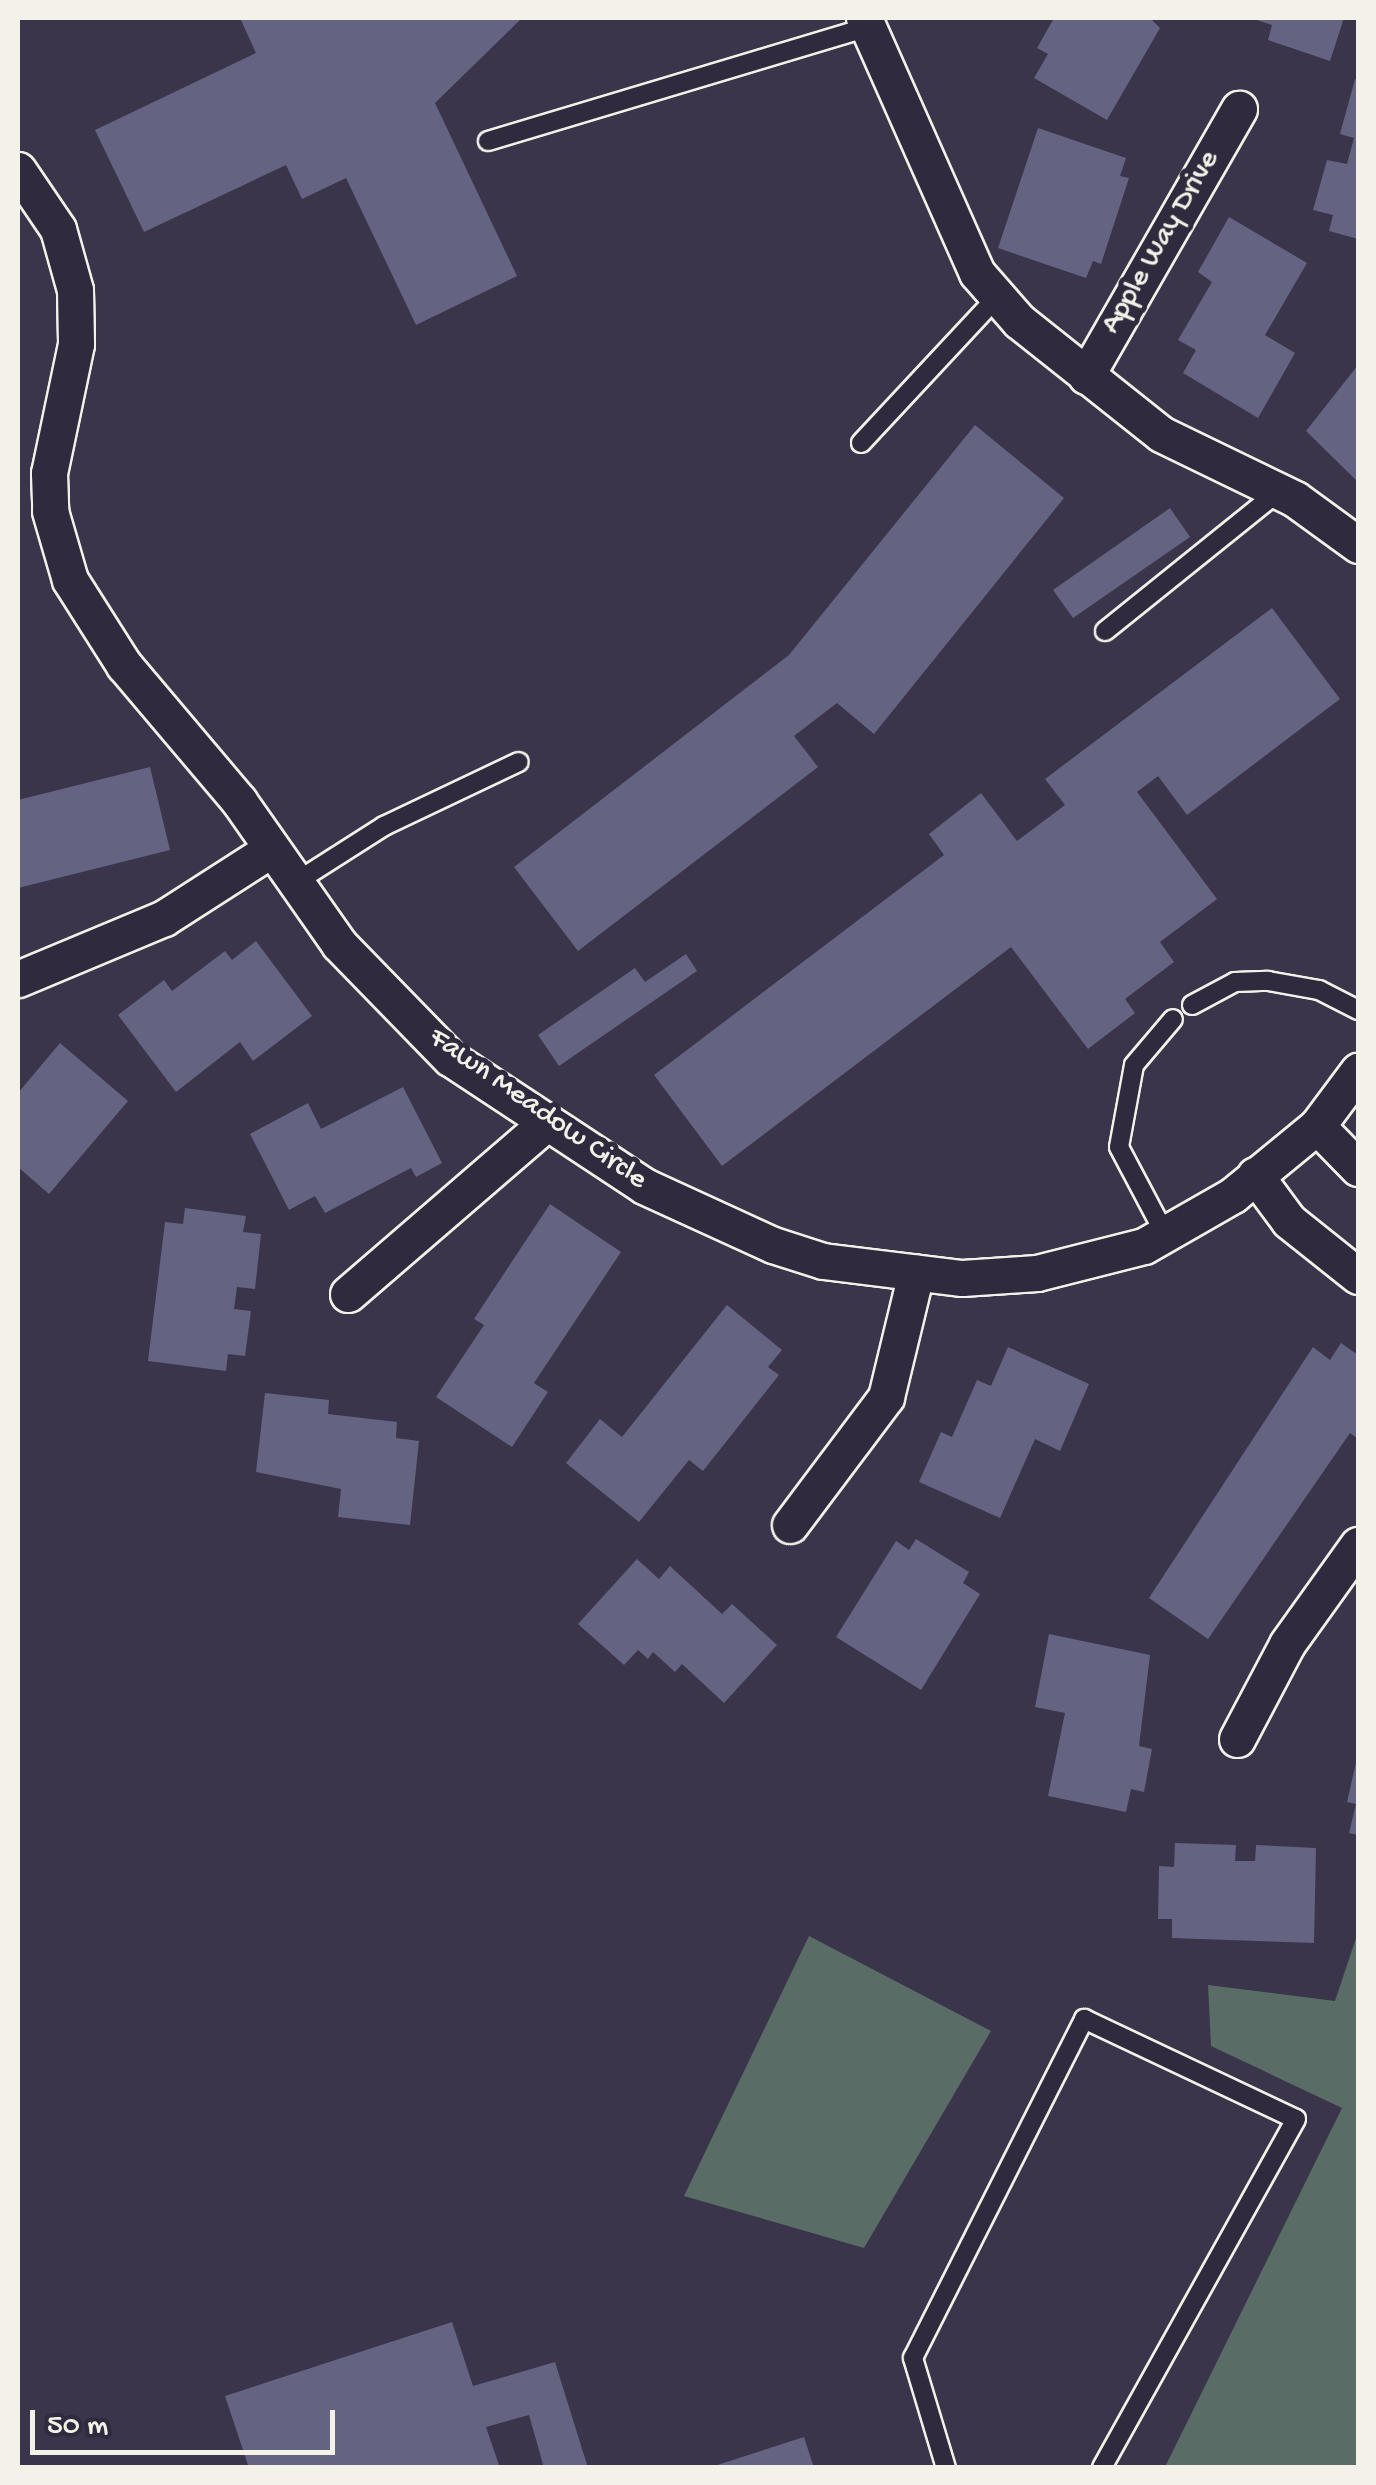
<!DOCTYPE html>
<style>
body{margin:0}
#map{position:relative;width:1376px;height:2485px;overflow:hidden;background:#3a354b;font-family:"Gochi Hand",sans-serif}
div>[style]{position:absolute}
.green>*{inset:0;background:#596c65}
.building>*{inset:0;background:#646381}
.roads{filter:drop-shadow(2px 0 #f4f1e8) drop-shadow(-2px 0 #f4f1e8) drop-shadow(0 2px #f4f1e8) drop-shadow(0 -2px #f4f1e8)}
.lane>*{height:18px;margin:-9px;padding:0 9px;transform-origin:9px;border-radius:9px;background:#2f2a3d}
.street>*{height:35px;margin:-17.5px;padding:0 17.5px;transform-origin:17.5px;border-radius:17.5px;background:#2f2a3d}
span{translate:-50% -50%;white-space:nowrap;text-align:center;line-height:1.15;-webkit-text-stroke:10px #2f2a3d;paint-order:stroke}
.street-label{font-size:30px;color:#f4f1e8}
.frame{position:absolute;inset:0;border:20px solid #f4f1e8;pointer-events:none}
.scale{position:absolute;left:30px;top:2410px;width:305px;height:45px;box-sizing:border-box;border:5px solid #f4f1e8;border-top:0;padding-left:12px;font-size:30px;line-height:35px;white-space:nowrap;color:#f4f1e8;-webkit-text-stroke:8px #2f2a3d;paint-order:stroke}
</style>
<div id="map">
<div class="green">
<div style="clip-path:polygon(1358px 1932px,1358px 2467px,1165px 2467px,1342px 2108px,1211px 2046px,1208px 1985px,1335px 2001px)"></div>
<div style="clip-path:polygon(809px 1936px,991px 2031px,864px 2248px,684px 2196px)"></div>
</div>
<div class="building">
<div style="clip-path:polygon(240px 18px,522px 18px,435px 103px,517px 276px,416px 325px,346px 178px,302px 199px,286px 165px,144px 232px,95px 130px,256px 53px)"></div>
<div style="clip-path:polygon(1054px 18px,1150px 18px,1160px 28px,1107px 120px,1034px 78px,1048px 54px,1037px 48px)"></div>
<div style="clip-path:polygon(1251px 18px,1344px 18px,1330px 61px,1268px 40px,1272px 25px)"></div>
<div style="clip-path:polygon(1355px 79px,1358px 80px,1358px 239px,1329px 231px,1333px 215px,1313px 210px,1327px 160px,1347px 164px,1354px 138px,1340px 134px)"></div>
<div style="clip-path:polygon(1038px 128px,1126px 158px,1120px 176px,1129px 178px,1101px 264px,1093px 261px,1086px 278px,998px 248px)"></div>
<div style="clip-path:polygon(1229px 217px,1307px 263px,1265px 335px,1295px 353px,1258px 418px,1183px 373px,1196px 350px,1178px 340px,1212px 282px,1198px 272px)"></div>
<div style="clip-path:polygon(1358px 365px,1358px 482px,1306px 431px)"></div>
<div style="clip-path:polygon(975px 425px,1064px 498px,874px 734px,837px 703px,794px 736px,818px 767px,578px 951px,514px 867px,789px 655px)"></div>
<div style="clip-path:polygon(1170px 508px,1190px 537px,1073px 618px,1053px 590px)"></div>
<div style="clip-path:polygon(1272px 608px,1340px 699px,1187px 815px,1158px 776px,1137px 792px,1217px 899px,1160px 942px,1174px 962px,1125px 999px,1135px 1013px,1088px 1049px,1011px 947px,722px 1166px,654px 1075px,944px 855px,929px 834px,981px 793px,1017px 841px,1065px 805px,1045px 779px)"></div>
<div style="clip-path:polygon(150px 767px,170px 850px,18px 888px,18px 800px)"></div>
<div style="clip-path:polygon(256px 941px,312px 1016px,253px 1061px,240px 1042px,176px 1092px,118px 1015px,164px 980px,172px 991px,225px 951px,232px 960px)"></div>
<div style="clip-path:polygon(686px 954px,697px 971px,559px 1066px,538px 1035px,635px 968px,645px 982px)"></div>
<div style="clip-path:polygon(60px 1043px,128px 1101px,49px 1194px,18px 1167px,18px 1093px)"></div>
<div style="clip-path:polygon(403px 1087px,442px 1163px,416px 1177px,411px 1168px,325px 1213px,315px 1196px,289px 1210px,250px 1134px,308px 1103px,321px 1129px)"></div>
<div style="clip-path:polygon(550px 1204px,621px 1252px,534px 1383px,548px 1392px,512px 1447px,436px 1397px,484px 1325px,474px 1319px)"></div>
<div style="clip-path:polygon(185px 1208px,246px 1216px,243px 1232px,261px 1234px,255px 1289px,237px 1287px,234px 1309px,251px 1311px,245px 1356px,228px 1354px,226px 1371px,148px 1361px,165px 1222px,183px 1224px)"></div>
<div style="clip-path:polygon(727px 1305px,782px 1350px,768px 1367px,779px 1375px,703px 1471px,689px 1460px,639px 1522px,566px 1463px,600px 1419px,622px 1437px)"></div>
<div style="clip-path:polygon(1341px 1343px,1358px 1355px,1358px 1439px,1350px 1433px,1208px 1639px,1149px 1598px,1313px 1347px,1330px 1360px)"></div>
<div style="clip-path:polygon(1008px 1347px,1089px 1384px,1060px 1451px,1035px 1439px,1000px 1518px,919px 1482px,941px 1432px,952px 1437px,977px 1380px,991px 1386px)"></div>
<div style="clip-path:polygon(265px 1393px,329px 1400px,328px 1414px,397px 1422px,396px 1438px,419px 1441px,410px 1525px,338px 1517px,341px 1489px,256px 1472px)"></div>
<div style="clip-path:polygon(916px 1539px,969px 1572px,963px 1583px,980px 1594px,921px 1690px,836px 1637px,896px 1541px,909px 1550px)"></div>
<div style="clip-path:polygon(637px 1559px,659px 1579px,670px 1566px,722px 1614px,732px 1604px,777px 1645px,724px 1703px,682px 1664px,675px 1672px,653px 1652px,648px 1659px,638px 1650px,624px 1665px,578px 1624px)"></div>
<div style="clip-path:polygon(1049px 1634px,1150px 1655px,1139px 1746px,1152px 1749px,1144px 1792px,1131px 1789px,1126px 1812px,1048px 1796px,1065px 1713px,1035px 1707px)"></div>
<div style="clip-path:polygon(1357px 1758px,1358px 1758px,1358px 1835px,1349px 1833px,1356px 1804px,1347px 1802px)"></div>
<div style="clip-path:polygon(1175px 1843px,1236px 1845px,1235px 1861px,1255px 1861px,1256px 1845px,1316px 1848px,1314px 1943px,1172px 1938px,1172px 1919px,1158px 1919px,1159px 1866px,1174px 1867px)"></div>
<div style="clip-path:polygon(452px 2322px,473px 2386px,555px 2362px,588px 2468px,544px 2468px,529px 2415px,486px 2427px,500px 2468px,249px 2468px,225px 2396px)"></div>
<div style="clip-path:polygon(804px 2437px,814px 2468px,711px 2468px,711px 2467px)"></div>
</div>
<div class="roads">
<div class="lane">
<div style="left:488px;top:141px;width:398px;rotate:-16.7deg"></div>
<div style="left:861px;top:443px;width:200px;rotate:-47deg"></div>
<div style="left:1105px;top:631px;width:223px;rotate:-38.8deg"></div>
<div style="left:293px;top:884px;width:108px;rotate:-32.5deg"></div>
<div style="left:384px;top:826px;width:149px;rotate:-25.4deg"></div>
<div style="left:1192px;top:1005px;width:49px;rotate:-28.1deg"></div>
<div style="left:1235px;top:982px;width:33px;rotate:-2deg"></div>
<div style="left:1268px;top:981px;width:52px;rotate:10deg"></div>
<div style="left:1319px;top:990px;width:44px;rotate:27.1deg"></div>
<div style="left:1165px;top:1234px;width:98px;rotate:-117.9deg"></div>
<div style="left:1119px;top:1147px;width:83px;rotate:-79.6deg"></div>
<div style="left:1134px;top:1065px;width:60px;rotate:-49.7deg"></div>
<div style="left:946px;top:2468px;width:115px;rotate:-106.7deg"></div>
<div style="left:913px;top:2358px;width:380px;rotate:-63.2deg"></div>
<div style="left:1084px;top:2019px;width:234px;rotate:25.3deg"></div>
<div style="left:1296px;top:2119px;width:399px;rotate:119.1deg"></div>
</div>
<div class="street">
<div style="left:864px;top:18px;width:279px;rotate:66.1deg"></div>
<div style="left:977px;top:273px;width:64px;rotate:48.8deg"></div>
<div style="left:1019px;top:321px;width:181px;rotate:38.5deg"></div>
<div style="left:1161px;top:434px;width:149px;rotate:25.9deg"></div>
<div style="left:1295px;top:499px;width:78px;rotate:36.1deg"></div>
<div style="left:18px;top:170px;width:71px;rotate:55.9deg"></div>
<div style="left:58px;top:229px;width:63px;rotate:74.4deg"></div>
<div style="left:75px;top:290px;width:54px;rotate:88.9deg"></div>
<div style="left:76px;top:344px;width:132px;rotate:101.8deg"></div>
<div style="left:49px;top:473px;width:38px;rotate:88deg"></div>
<div style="left:50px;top:511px;width:72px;rotate:73.8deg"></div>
<div style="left:70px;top:580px;width:101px;rotate:57.6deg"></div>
<div style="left:124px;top:665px;width:178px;rotate:49.8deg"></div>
<div style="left:239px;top:801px;width:174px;rotate:55deg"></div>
<div style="left:339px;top:944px;width:159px;rotate:45.8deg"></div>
<div style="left:450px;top:1058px;width:232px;rotate:33.4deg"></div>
<div style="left:644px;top:1186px;width:142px;rotate:24.6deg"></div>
<div style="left:773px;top:1245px;width:52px;rotate:17.7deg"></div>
<div style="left:823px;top:1261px;width:140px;rotate:7deg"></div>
<div style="left:962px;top:1278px;width:75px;rotate:-3.8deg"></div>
<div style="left:1037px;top:1273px;width:110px;rotate:-14.2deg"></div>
<div style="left:1144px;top:1246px;width:103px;rotate:-29.8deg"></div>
<div style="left:1233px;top:1195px;width:109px;rotate:-39.4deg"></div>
<div style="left:1317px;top:1126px;width:69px;rotate:-53.3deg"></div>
<div style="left:1086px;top:376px;width:308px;rotate:-60.2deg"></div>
<div style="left:18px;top:979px;width:158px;rotate:-22.7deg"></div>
<div style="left:164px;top:918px;width:126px;rotate:-32.7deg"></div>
<div style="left:1317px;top:1126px;width:59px;rotate:45.7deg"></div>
<div style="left:1255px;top:1175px;width:57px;rotate:53.5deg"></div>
<div style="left:1289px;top:1221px;width:88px;rotate:38.6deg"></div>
<div style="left:348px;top:1294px;width:263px;rotate:-40.8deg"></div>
<div style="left:790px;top:1525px;width:160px;rotate:-53.1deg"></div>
<div style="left:886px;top:1397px;width:128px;rotate:-76.4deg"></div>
<div style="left:1237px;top:1739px;width:107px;rotate:-62.2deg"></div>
<div style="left:1287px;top:1644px;width:122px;rotate:-54.4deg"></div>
</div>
</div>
<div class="street-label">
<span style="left:1162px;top:243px;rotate:-60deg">Apple Way Drive</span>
<span style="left:537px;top:1110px;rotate:35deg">Fawn Meadow Circle</span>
</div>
<div class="frame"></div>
<div class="scale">50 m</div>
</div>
